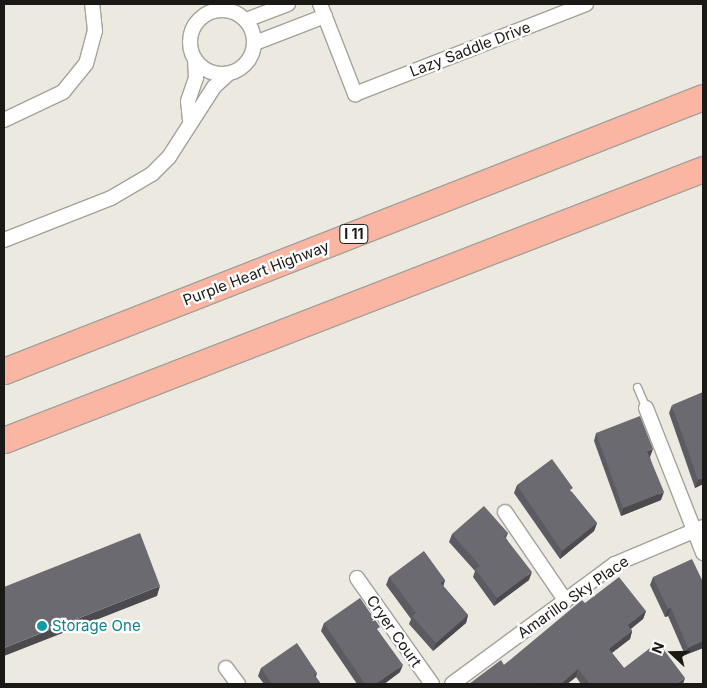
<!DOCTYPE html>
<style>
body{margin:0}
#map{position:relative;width:707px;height:688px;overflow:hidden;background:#ece9e1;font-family:Inter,sans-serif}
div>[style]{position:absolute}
.roads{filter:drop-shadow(1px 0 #a5a29a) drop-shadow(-1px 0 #a5a29a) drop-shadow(0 1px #a5a29a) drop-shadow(0 -1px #a5a29a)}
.lane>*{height:7px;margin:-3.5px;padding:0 3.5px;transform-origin:3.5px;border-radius:3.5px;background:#fff}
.street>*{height:14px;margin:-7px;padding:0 7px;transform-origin:7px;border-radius:7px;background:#fff}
.street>.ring{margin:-7px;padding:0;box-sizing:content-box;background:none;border:14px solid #fff;border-radius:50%}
.highway>*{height:25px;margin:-12.5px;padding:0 12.5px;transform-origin:12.5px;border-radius:12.5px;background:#fbb6a3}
.wall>*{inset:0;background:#5c5b61}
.shaded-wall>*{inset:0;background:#4b4a4f}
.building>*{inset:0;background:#6b6a71}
.dots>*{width:14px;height:14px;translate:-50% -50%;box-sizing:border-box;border:2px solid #fff;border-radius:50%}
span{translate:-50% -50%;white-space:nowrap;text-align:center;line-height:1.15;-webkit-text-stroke:4.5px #fff;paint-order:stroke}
.shield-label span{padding:1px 4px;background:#fff;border:1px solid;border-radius:4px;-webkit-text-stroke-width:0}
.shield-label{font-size:14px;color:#1a1916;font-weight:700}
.street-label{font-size:15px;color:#1a1916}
.culture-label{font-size:15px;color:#0d838f}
.left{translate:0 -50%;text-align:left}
.frame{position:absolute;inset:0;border:5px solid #1a1916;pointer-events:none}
.north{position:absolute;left:647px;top:628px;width:50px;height:50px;-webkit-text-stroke:4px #fff;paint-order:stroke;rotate:291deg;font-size:14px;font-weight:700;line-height:20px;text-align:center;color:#1a1916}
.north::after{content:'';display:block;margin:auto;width:18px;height:22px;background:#1a1916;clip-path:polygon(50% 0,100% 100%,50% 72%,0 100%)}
</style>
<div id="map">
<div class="roads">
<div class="lane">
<div style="left:637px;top:387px;width:23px;rotate:67deg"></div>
</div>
<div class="street">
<div style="left:320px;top:4px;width:97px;rotate:68.7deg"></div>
<div style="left:355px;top:94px;width:248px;rotate:-21.3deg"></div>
<div class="ring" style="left:190px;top:10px;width:50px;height:50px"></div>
<div style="left:246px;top:20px;width:45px;rotate:-20.9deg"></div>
<div style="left:255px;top:43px;width:75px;rotate:-21.1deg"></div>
<div style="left:4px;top:120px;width:65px;rotate:-25.4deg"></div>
<div style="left:63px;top:92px;width:36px;rotate:-51deg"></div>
<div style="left:86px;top:64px;width:34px;rotate:-75deg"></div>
<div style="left:95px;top:31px;width:27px;rotate:-96deg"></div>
<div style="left:190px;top:120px;width:19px;rotate:-96deg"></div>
<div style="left:188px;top:101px;width:24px;rotate:-71deg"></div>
<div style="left:196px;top:78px;width:17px;rotate:-93deg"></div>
<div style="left:4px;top:240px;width:115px;rotate:-21.4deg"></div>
<div style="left:111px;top:198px;width:48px;rotate:-30.3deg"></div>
<div style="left:152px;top:174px;width:24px;rotate:-45deg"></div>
<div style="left:169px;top:157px;width:83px;rotate:-57.3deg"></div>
<div style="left:214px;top:87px;width:19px;rotate:-43deg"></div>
<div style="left:646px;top:408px;width:156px;rotate:68.5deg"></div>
<div style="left:505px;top:512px;width:107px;rotate:55.7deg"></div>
<div style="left:357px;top:578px;width:130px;rotate:54.7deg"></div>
<div style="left:226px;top:668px;width:20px;rotate:53deg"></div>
<div style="left:452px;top:684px;width:202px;rotate:-36.4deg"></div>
<div style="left:615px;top:564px;width:95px;rotate:-22.8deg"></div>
</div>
<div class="highway">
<div style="left:4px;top:371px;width:751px;rotate:-21.4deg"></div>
<div style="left:4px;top:440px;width:750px;rotate:-21.19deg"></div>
</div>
</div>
<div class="wall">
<div style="clip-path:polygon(672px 405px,703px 484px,695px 488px,669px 413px)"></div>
<div style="clip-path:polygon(596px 433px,650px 457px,661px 500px,621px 516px,594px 441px)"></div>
<div style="clip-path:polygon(517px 485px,572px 492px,597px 523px,594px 531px,560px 559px,514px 493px)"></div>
<div style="clip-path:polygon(508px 533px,506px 538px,529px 580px,494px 606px,473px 577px,475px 571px,449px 542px,452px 534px)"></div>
<div style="clip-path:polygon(389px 577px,445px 580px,443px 586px,468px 615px,466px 623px,433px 651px,409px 624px,411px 619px,386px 585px)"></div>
<div style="clip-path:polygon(653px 577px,703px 582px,703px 648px,685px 655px,668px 616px,665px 617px,650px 585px)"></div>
<div style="clip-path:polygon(585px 603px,646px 611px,643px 619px,631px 629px,632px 631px,630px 639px,612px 653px,624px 668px,683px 684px,581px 684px,576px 677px,567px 684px,469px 684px,504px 665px)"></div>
<div style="clip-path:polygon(324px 623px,379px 632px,400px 672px,384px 684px,357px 684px,321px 631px)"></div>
<div style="clip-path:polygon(261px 668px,317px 673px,316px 677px,321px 684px,264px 684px,258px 676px)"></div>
</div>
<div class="shaded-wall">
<div style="clip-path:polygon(653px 449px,650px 457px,644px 459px,647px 451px)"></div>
<div style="clip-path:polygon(703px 478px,703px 484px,695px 488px,698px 480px)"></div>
<div style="clip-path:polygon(664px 492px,661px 500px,621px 516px,623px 508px)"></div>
<div style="clip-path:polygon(597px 523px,594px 531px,560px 559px,562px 551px)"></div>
<div style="clip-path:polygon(532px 572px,529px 580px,494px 606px,497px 598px)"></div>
<div style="clip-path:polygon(445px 580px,443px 587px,441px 583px)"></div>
<div style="clip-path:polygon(160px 586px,157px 596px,4px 656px,4px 648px)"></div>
<div style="clip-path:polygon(671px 608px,668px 616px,665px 617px,668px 609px)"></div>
<div style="clip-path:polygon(646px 611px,643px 619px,625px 633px,628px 625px)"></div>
<div style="clip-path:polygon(468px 615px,466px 623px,433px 651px,436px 643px)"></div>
<div style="clip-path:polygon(632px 631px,630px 639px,606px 657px,609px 649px)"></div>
<div style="clip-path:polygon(703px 641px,703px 648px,685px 655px,688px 648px)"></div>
<div style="clip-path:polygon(403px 665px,400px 672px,384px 684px,376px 684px)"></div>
<div style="clip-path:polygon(578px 669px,576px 677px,567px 684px,561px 684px)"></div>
<div style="clip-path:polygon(685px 678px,683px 684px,676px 684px)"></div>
</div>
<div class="building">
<div style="clip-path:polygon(703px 392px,703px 478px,698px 480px,672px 405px)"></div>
<div style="clip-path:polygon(640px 416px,653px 449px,647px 451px,664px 492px,623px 508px,596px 433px)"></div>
<div style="clip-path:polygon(552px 459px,573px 488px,570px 490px,597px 523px,562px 551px,517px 485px)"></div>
<div style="clip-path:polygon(484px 506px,508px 533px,504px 536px,532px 572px,497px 598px,475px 569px,480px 566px,452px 534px)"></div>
<div style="clip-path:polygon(140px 533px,160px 586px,4px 648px,4px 587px)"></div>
<div style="clip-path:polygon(424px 551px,445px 580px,441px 583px,468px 615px,436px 643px,412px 616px,416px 613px,389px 577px)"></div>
<div style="clip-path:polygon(692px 559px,703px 582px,703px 641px,688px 648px,671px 608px,668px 609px,653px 577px)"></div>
<div style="clip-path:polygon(619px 577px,646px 611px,628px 625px,632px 631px,609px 649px,624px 668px,658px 642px,685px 678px,676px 684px,590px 684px,578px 669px,561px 684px,547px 684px,544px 682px,541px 684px,469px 684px,501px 660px,504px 665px,582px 600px,585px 603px)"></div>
<div style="clip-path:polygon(360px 598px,380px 627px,377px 629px,403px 665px,376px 684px,365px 684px,324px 623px)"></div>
<div style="clip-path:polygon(297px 643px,317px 673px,314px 675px,321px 684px,272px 684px,261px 668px)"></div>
</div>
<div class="dots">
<div style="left:42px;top:626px;background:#0f9aa8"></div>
</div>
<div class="shield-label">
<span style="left:354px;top:234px">I 11</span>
</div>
<div class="street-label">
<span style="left:470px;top:49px;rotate:-21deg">Lazy Saddle Drive</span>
<span style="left:256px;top:273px;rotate:-21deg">Purple Heart Highway</span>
<span style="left:573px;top:597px;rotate:-35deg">Amarillo Sky Place</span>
<span style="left:394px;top:631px;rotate:55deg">Cryer Court</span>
</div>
<div class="culture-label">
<span class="left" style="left:52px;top:626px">Storage One</span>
</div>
<div class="frame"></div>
<div class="north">N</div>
</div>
